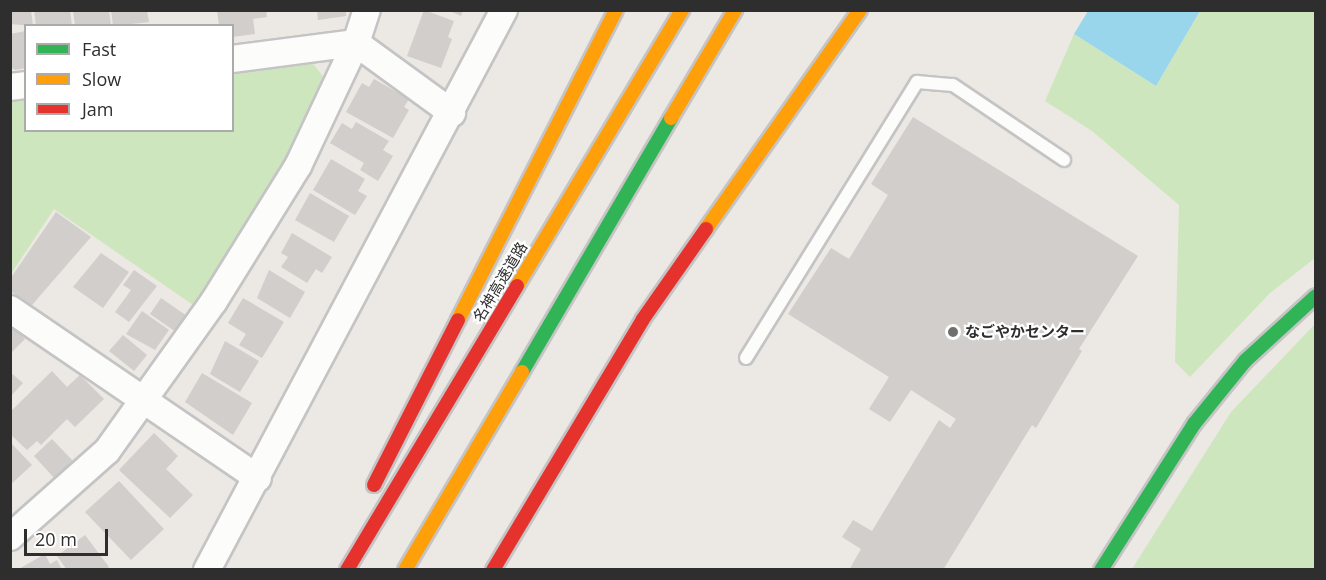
<!DOCTYPE html>
<meta charset="utf-8">
<style>
body{margin:0}
#map{position:relative;width:1326px;height:580px;overflow:hidden;background:#ece8e4;font-family:"Open Sans","Noto Sans JP",sans-serif}
div>[style]{position:absolute}
.green>*{inset:0;background:#cee6be}
.water>*{inset:0;background:#99d6ec}
.building>*{inset:0;background:#d1cecb}
.roads{filter:drop-shadow(2px 0 #c5c4c5) drop-shadow(-2px 0 #c5c4c5) drop-shadow(0 2px #c5c4c5) drop-shadow(0 -2px #c5c4c5)}
.lane>*{height:12px;margin:-6px;padding:0 6px;transform-origin:6px;border-radius:6px;background:#fcfcfb}
.street>*{height:26px;margin:-13px;padding:0 13px;transform-origin:13px;border-radius:13px;background:#fcfcfb}
.fast>*{height:14px;margin:-7px;padding:0 7px;transform-origin:7px;border-radius:7px;background:#30b455}
.slow>*{height:14px;margin:-7px;padding:0 7px;transform-origin:7px;border-radius:7px;background:#ff9f0a}
.jam>*{height:14px;margin:-7px;padding:0 7px;transform-origin:7px;border-radius:7px;background:#e5322d}
.dots>*{width:16px;height:16px;translate:-50% -50%;box-sizing:border-box;border:3px solid #fff;border-radius:50%}
span{translate:-50% -50%;white-space:nowrap;text-align:center;line-height:1.15;-webkit-text-stroke:4.5px #fff;paint-order:stroke}
.street-label{font-size:15px;color:#2e2e2e}
.poi-label{font-size:15px;color:#2e2e2e;font-weight:700}
.left{translate:0 -50%;text-align:left}
.frame{position:absolute;inset:0;border:12px solid #2e2e2e;pointer-events:none}
.legend{position:absolute;left:24px;top:24px;width:210px;height:108px;box-sizing:border-box;background:#fff;border:2px solid #ababab;margin:0;padding:8px 10px;list-style:none;font-size:18px;color:#2e2e2e}
.legend li{display:flex;align-items:center;gap:12px;height:30px}
.legend b{width:30px;border:2px solid #ababab}
.scale{position:absolute;left:24px;top:529px;width:84px;height:27px;box-sizing:border-box;border:3px solid #2e2e2e;border-top:0;padding-left:8px;font-size:18px;line-height:21px;white-space:nowrap;color:#2e2e2e;-webkit-text-stroke:4px #fff;paint-order:stroke}
</style>
<div id="map">
<div class="green">
<div style="clip-path:polygon(1200px 11px,1315px 11px,1315px 258px,1270px 293px,1190px 377px,1175px 362px,1179px 205px,1092px 131px,1045px 101px,1074px 34px,1156px 86px)"></div>
<div style="clip-path:polygon(311px 61px,325px 79px,296px 141px,243px 236px,196px 307px,54px 209px,11px 274px,11px 100px,25px 98px,26px 130px,232px 130px,233px 71px)"></div>
<div style="clip-path:polygon(1315px 324px,1315px 569px,1132px 569px,1231px 412px)"></div>
</div>
<div class="water">
<div style="clip-path:polygon(1088px 11px,1088px 10px,1200px 11px,1156px 86px,1074px 34px)"></div>
</div>
<div class="building">
<div style="clip-path:polygon(10px 10px,31px 10px,33px 26px,10px 24px)"></div>
<div style="clip-path:polygon(34px 10px,70px 10px,72px 26px,36px 26px)"></div>
<div style="clip-path:polygon(73px 10px,109px 10px,111px 26px,75px 26px)"></div>
<div style="clip-path:polygon(111px 10px,147px 10px,149px 22px,113px 26px)"></div>
<div style="clip-path:polygon(217px 10px,266px 10px,267px 17px,253px 19px,255px 34px,232px 37px,232px 26px,219px 26px)"></div>
<div style="clip-path:polygon(317px 10px,346px 10px,346px 16px,318px 20px)"></div>
<div style="clip-path:polygon(424px 10px,454px 21px,448px 37px,452px 39px,441px 68px,407px 56px)"></div>
<div style="clip-path:polygon(448px 10px,463px 10px,461px 16px)"></div>
<div style="clip-path:polygon(26px 31px,26px 68px,15px 70px,10px 67px,10px 34px)"></div>
<div style="clip-path:polygon(374px 79px,409px 99px,404px 107px,409px 110px,393px 138px,346px 112px,362px 83px,369px 87px)"></div>
<div style="clip-path:polygon(913px 117px,1138px 256px,1079px 349px,1082px 351px,1036px 428px,1032px 425px,943px 570px,849px 570px,861px 549px,842px 537px,853px 520px,872px 531px,939px 420px,950px 428px,956px 419px,911px 390px,890px 422px,869px 409px,889px 377px,788px 314px,831px 248px,849px 259px,888px 195px,871px 184px)"></div>
<div style="clip-path:polygon(356px 122px,389px 141px,383px 150px,393px 156px,378px 181px,360px 170px,364px 163px,330px 143px,342px 123px,352px 129px)"></div>
<div style="clip-path:polygon(331px 159px,365px 179px,358px 191px,367px 196px,355px 215px,313px 190px)"></div>
<div style="clip-path:polygon(310px 193px,349px 216px,334px 242px,295px 220px)"></div>
<div style="clip-path:polygon(56px 212px,91px 237px,32px 305px,10px 291px,10px 279px)"></div>
<div style="clip-path:polygon(292px 233px,332px 257px,322px 273px,316px 269px,307px 283px,281px 267px,288px 257px,281px 253px)"></div>
<div style="clip-path:polygon(101px 253px,129px 272px,103px 308px,73px 287px)"></div>
<div style="clip-path:polygon(134px 270px,157px 286px,129px 322px,115px 312px,131px 290px,123px 285px)"></div>
<div style="clip-path:polygon(269px 270px,305px 292px,290px 318px,257px 298px)"></div>
<div style="clip-path:polygon(161px 298px,187px 316px,176px 332px,150px 314px)"></div>
<div style="clip-path:polygon(243px 298px,284px 322px,262px 358px,239px 345px,246px 334px,228px 323px)"></div>
<div style="clip-path:polygon(142px 311px,169px 330px,155px 350px,126px 334px)"></div>
<div style="clip-path:polygon(10px 325px,25px 339px,10px 354px)"></div>
<div style="clip-path:polygon(123px 335px,147px 355px,134px 371px,109px 351px)"></div>
<div style="clip-path:polygon(225px 341px,259px 361px,240px 392px,210px 374px)"></div>
<div style="clip-path:polygon(52px 371px,67px 387px,80px 375px,104px 399px,75px 427px,67px 419px,41px 445px,37px 441px,27px 450px,10px 434px,10px 412px)"></div>
<div style="clip-path:polygon(10px 372px,23px 383px,10px 397px)"></div>
<div style="clip-path:polygon(202px 373px,252px 403px,233px 435px,185px 402px)"></div>
<div style="clip-path:polygon(154px 433px,178px 456px,166px 469px,193px 495px,170px 518px,119px 470px)"></div>
<div style="clip-path:polygon(52px 439px,74px 462px,56px 480px,34px 456px)"></div>
<div style="clip-path:polygon(10px 442px,32px 465px,10px 485px)"></div>
<div style="clip-path:polygon(119px 481px,164px 529px,131px 560px,85px 512px)"></div>
<div style="clip-path:polygon(85px 535px,109px 567px,106px 570px,67px 570px,57px 556px)"></div>
<div style="clip-path:polygon(45px 554px,50px 564px,57px 560px,62px 570px,17px 570px)"></div>
</div>
<div class="roads">
<div class="lane">
<div style="left:746px;top:358px;width:325px;rotate:-58.2deg"></div>
<div style="left:917px;top:82px;width:36px;rotate:5deg"></div>
<div style="left:953px;top:85px;width:134px;rotate:34deg"></div>
</div>
<div class="street">
<div style="left:232px;top:59px;width:125px;rotate:-7.4deg"></div>
<div style="left:356px;top:43px;width:119px;rotate:36.1deg"></div>
<div style="left:10px;top:87px;width:16px;rotate:-7deg"></div>
<div style="left:10px;top:309px;width:300px;rotate:34.3deg"></div>
<div style="left:10px;top:537px;width:130px;rotate:-41.6deg"></div>
<div style="left:107px;top:451px;width:184px;rotate:-54.5deg"></div>
<div style="left:214px;top:301px;width:159px;rotate:-58.1deg"></div>
<div style="left:298px;top:166px;width:136px;rotate:-64.8deg"></div>
<div style="left:356px;top:43px;width:35px;rotate:-72deg"></div>
<div style="left:207px;top:570px;width:634px;rotate:-62.06deg"></div>
</div>
<div class="fast">
<div style="left:522px;top:372px;width:294px;rotate:-59.6deg"></div>
<div style="left:1101px;top:570px;width:173px;rotate:-57.5deg"></div>
<div style="left:1194px;top:424px;width:81px;rotate:-51deg"></div>
<div style="left:1245px;top:361px;width:96px;rotate:-42.5deg"></div>
</div>
<div class="slow">
<div style="left:671px;top:118px;width:126px;rotate:-59.3deg"></div>
<div style="left:706px;top:229px;width:268px;rotate:-54.9deg"></div>
<div style="left:517px;top:286px;width:322px;rotate:-59.1deg"></div>
<div style="left:458px;top:320px;width:348px;rotate:-63deg"></div>
<div style="left:405px;top:570px;width:230px;rotate:-59.4deg"></div>
</div>
<div class="jam">
<div style="left:374px;top:485px;width:185px;rotate:-63deg"></div>
<div style="left:347px;top:570px;width:331px;rotate:-59.1deg"></div>
<div style="left:493px;top:570px;width:292px;rotate:-59.1deg"></div>
<div style="left:643px;top:319px;width:110px;rotate:-55deg"></div>
</div>
</div>
<div class="dots">
<div style="left:953px;top:332px;background:#706f6e"></div>
</div>
<div class="street-label">
<span style="left:500px;top:282px;rotate:-59deg">名神高速道路</span>
</div>
<div class="poi-label">
<span class="left" style="left:965px;top:332px">なごやかセンター</span>
</div>
<div class="frame"></div>
<ul class="legend">
<li><b style="height:8px;background:#30b455"></b>Fast</li>
<li><b style="height:8px;background:#ff9f0a"></b>Slow</li>
<li><b style="height:8px;background:#e5322d"></b>Jam</li>
</ul>
<div class="scale">20 m</div>
</div>
